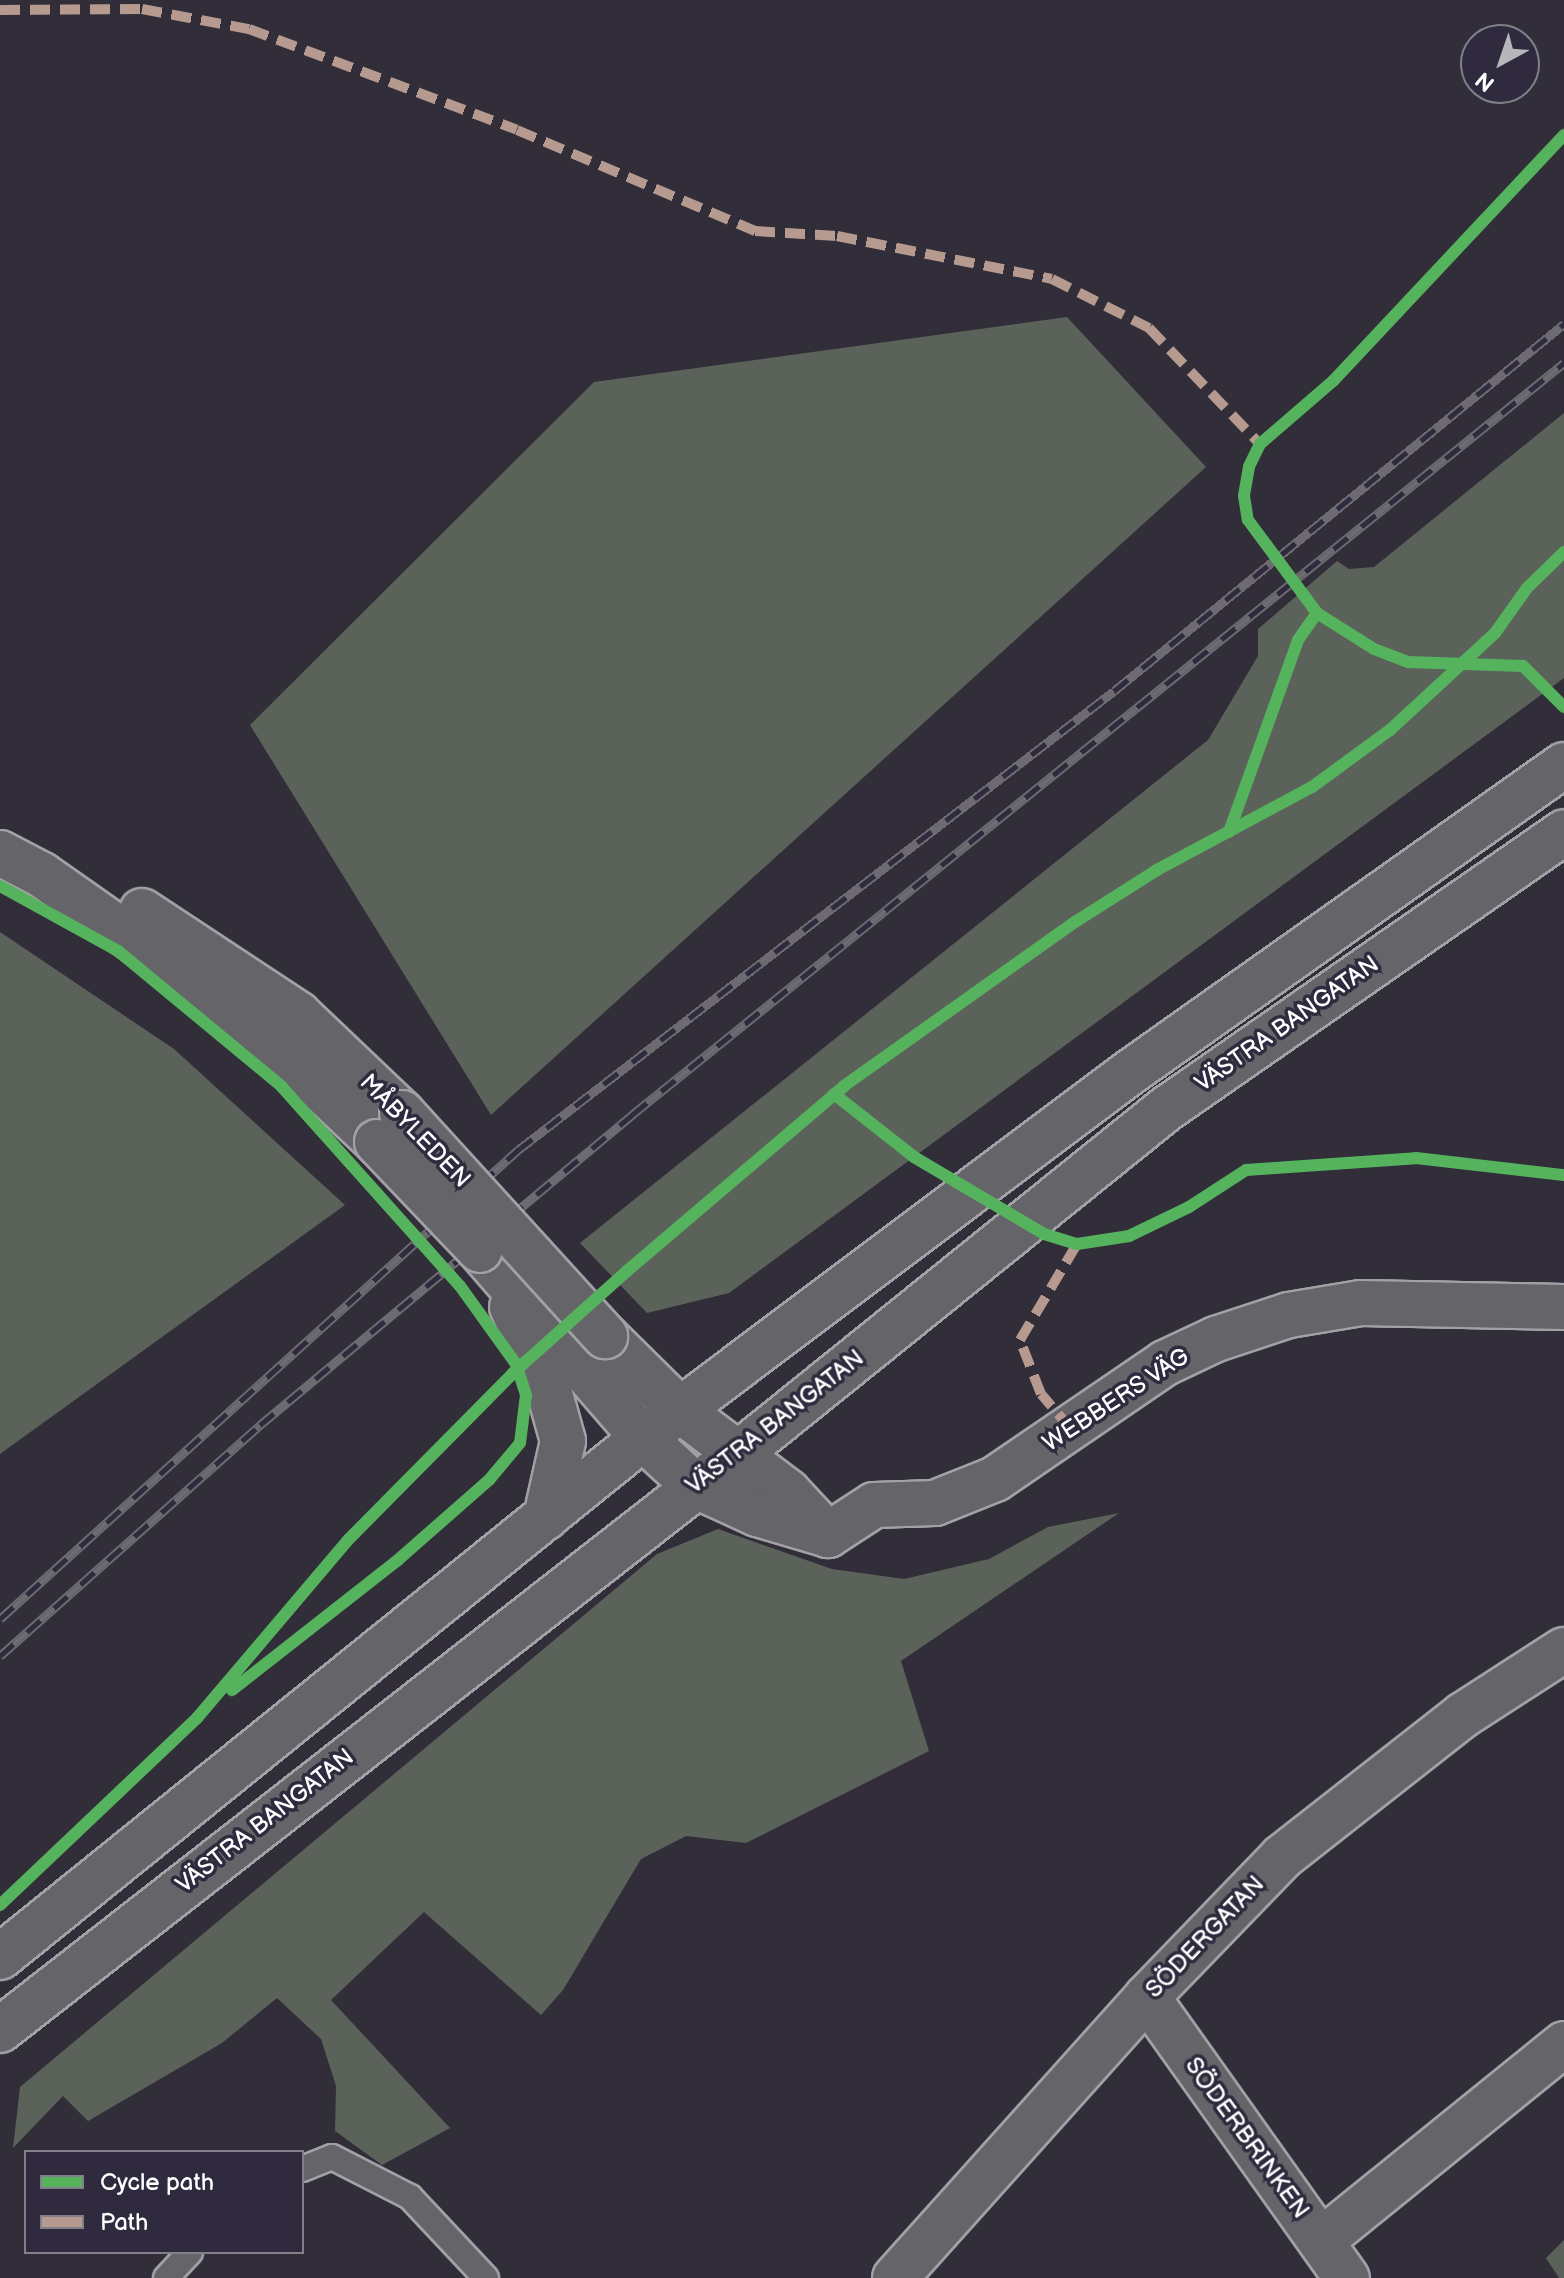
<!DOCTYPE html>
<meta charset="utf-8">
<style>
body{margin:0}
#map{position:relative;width:1564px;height:2278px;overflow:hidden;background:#312e39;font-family:"Balsamiq Sans",sans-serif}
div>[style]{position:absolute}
.green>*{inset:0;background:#5b6259}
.roads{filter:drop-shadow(2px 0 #a2a1a6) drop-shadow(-2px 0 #a2a1a6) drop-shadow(0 2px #a2a1a6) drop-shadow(0 -2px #a2a1a6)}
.lane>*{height:24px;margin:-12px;padding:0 12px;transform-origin:12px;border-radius:12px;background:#656469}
.street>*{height:44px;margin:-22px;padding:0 22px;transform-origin:22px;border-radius:22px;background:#656469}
.secondary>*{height:44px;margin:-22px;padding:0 22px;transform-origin:22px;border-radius:22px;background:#656469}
.rail>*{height:9px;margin-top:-4.5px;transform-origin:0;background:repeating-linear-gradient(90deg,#2f2a3d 0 18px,#6d6b71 0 36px);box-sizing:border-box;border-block:2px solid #6d6b71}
.bridges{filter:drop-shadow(2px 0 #a2a1a6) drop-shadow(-2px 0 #a2a1a6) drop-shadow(0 2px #a2a1a6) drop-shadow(0 -2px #a2a1a6)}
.secondary-bridge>*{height:44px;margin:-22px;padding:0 22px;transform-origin:22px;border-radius:22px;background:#656469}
.quiet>*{height:10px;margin-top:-5px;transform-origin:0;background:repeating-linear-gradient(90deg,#b69a8f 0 20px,transparent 0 30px)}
.cycleway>*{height:12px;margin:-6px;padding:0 6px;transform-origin:6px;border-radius:6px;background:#56b35d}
span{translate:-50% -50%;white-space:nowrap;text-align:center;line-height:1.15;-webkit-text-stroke:7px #2f2a3d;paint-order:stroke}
.street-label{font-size:24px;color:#fff}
.legend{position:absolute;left:24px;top:2150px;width:280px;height:104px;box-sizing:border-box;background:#2f2a3d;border:2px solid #827f8b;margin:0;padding:10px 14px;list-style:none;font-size:24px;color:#fff}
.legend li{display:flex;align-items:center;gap:16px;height:40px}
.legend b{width:40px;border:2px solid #827f8b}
.north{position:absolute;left:1460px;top:24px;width:80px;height:80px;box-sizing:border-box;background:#2f2a3d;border:2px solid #827f8b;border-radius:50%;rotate:220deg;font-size:22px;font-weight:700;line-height:32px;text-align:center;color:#fff}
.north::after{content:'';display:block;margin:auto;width:28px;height:36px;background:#b7b6ba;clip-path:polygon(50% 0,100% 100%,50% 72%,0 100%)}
</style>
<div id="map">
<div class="green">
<div style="clip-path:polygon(1067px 317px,1206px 467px,491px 1115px,250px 725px,594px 382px)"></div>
<div style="clip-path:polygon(1564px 413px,1564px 678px,729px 1293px,647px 1313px,580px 1243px,1208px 740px,1258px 656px,1258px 629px,1337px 561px,1349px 569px,1374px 567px)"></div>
<div style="clip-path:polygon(0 932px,174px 1049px,345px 1205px,0 1454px)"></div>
<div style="clip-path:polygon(1119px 1513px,901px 1661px,929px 1751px,746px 1843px,686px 1836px,641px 1859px,563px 1990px,541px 2015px,424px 1912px,331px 2000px,450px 2128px,382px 2165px,335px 2131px,336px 2086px,321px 2039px,277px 1998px,222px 2043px,88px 2121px,63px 2096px,13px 2148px,20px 2087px,657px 1554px,718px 1529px,832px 1569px,904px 1579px,989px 1559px,1048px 1527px)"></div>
<div style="clip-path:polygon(1564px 2240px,1564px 2278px,1559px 2278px,1546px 2258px)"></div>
</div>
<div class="roads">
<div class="lane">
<div style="left:302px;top:2169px;width:32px;rotate:-22deg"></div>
<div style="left:332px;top:2157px;width:88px;rotate:27.1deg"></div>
<div style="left:410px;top:2197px;width:111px;rotate:46.8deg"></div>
<div style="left:166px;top:2278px;width:35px;rotate:-47deg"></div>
</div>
<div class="street">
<div style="left:738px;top:1454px;width:63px;rotate:37.2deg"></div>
<div style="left:788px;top:1492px;width:59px;rotate:47.1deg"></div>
<div style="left:694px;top:1485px;width:69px;rotate:24.7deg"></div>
<div style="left:757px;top:1514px;width:74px;rotate:16.5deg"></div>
<div style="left:828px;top:1535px;width:55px;rotate:-33.1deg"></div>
<div style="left:874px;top:1505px;width:61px;rotate:-1.9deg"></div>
<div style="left:935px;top:1503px;width:65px;rotate:-21.8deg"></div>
<div style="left:995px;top:1479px;width:206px;rotate:-34.3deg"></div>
<div style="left:1165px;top:1363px;width:56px;rotate:-25.2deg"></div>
<div style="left:1216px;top:1339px;width:77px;rotate:-18.2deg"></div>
<div style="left:1289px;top:1315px;width:73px;rotate:-9.5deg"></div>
<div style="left:1361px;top:1303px;width:203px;rotate:1.1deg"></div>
<div style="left:1147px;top:1997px;width:345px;rotate:54.6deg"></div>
<div style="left:1321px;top:2241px;width:313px;rotate:-39deg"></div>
<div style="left:895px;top:2278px;width:377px;rotate:-48.1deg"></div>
<div style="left:1147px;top:1997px;width:194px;rotate:-46deg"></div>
<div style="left:1282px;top:1857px;width:230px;rotate:-38.1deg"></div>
<div style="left:1463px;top:1715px;width:120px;rotate:-32.8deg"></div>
</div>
<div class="secondary">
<div style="left:0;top:853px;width:47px;rotate:27.6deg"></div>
<div style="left:42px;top:875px;width:184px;rotate:35.1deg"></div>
<div style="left:193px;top:981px;width:105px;rotate:38.4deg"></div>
<div style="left:275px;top:1046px;width:140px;rotate:43.3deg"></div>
<div style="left:142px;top:911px;width:187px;rotate:33.4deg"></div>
<div style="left:298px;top:1014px;width:144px;rotate:43.6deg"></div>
<div style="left:480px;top:1250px;width:249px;rotate:49.1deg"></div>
<div style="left:643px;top:1438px;width:69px;rotate:42.7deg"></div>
<div style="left:512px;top:1307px;width:88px;rotate:65.8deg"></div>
<div style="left:548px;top:1387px;width:56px;rotate:74.5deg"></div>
<div style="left:563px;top:1441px;width:78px;rotate:102.6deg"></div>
<div style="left:605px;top:1336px;width:105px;rotate:44.6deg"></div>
<div style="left:680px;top:1410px;width:73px;rotate:37.2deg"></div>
<div style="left:0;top:1957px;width:826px;rotate:-38.91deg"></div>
<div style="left:643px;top:1438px;width:608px;rotate:-36.91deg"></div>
<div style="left:1129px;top:1073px;width:533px;rotate:-35.3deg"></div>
<div style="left:0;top:2030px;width:936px;rotate:-37.97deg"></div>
<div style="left:738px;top:1454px;width:550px;rotate:-38.87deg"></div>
<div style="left:1166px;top:1109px;width:485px;rotate:-34.8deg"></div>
</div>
</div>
<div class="rail">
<div style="left:0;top:1619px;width:699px;rotate:-42.16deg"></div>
<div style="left:518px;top:1150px;width:752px;rotate:-37.6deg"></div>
<div style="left:1114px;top:691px;width:581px;rotate:-39.2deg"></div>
<div style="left:0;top:1656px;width:348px;rotate:-41.6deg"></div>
<div style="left:260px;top:1425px;width:486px;rotate:-39.8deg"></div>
<div style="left:633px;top:1114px;width:1196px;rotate:-38.89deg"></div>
</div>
<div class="bridges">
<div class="secondary-bridge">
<div style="left:402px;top:1113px;width:302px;rotate:47.7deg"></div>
<div style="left:377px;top:1142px;width:149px;rotate:46.4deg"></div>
</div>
</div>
<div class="quiet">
<div style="left:0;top:10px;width:142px;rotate:-0.4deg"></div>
<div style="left:142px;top:9px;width:109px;rotate:10.6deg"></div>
<div style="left:249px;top:29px;width:286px;rotate:20.6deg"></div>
<div style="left:517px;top:130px;width:259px;rotate:23deg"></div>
<div style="left:755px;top:231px;width:82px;rotate:3.5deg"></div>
<div style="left:837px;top:236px;width:219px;rotate:11.3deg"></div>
<div style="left:1052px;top:279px;width:109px;rotate:26.8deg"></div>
<div style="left:1149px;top:328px;width:161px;rotate:46.3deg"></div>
<div style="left:1071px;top:1429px;width:46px;rotate:-130.6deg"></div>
<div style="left:1041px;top:1394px;width:58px;rotate:-111.3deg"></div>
<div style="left:1020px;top:1340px;width:112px;rotate:-59.3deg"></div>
</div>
<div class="cycleway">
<div style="left:1564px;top:135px;width:337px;rotate:133.2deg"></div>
<div style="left:1333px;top:381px;width:96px;rotate:139.2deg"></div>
<div style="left:1260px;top:444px;width:25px;rotate:116deg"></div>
<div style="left:1249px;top:467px;width:29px;rotate:100deg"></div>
<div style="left:1244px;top:496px;width:24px;rotate:81deg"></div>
<div style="left:1248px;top:520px;width:116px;rotate:53.4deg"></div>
<div style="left:1317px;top:613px;width:67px;rotate:32.3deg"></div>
<div style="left:1374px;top:649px;width:36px;rotate:21deg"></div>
<div style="left:1408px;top:662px;width:115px;rotate:2deg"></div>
<div style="left:1523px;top:666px;width:58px;rotate:45deg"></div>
<div style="left:1229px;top:832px;width:204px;rotate:-70.2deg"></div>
<div style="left:1298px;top:640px;width:33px;rotate:-55deg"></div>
<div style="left:0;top:886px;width:135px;rotate:28.8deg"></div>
<div style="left:118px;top:951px;width:212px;rotate:39.6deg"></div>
<div style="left:281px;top:1086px;width:268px;rotate:48.2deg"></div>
<div style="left:460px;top:1286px;width:96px;rotate:54.3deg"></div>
<div style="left:516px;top:1364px;width:33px;rotate:72deg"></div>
<div style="left:526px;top:1395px;width:48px;rotate:97.1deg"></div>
<div style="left:520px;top:1443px;width:48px;rotate:130deg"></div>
<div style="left:489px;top:1480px;width:121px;rotate:138.7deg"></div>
<div style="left:398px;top:1560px;width:211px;rotate:141.9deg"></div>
<div style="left:834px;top:1094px;width:102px;rotate:38.2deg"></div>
<div style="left:914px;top:1157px;width:151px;rotate:30.6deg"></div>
<div style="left:1044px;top:1234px;width:34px;rotate:17deg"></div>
<div style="left:1077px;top:1244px;width:53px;rotate:-8.7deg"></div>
<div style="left:1129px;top:1236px;width:67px;rotate:-25.8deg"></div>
<div style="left:1189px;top:1207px;width:68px;rotate:-33deg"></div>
<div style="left:1246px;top:1170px;width:170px;rotate:-4deg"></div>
<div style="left:1416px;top:1158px;width:149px;rotate:6.6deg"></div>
<div style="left:0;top:1905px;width:272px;rotate:-43.5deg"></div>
<div style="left:197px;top:1718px;width:233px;rotate:-49.7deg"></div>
<div style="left:348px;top:1540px;width:235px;rotate:-45.3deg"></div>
<div style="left:513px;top:1373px;width:153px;rotate:-41.8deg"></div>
<div style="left:627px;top:1271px;width:285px;rotate:-40.4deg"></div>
<div style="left:844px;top:1086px;width:283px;rotate:-35.4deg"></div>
<div style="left:1075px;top:922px;width:97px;rotate:-32.4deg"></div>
<div style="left:1157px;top:870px;width:176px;rotate:-28.2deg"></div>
<div style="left:1312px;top:787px;width:97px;rotate:-36.2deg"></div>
<div style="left:1390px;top:730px;width:143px;rotate:-42.7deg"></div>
<div style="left:1495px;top:633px;width:55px;rotate:-54.6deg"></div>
<div style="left:1527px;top:588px;width:52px;rotate:-44.2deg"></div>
</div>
<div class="street-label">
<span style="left:1287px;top:1024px;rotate:-35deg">VÄSTRA BANGATAN</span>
<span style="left:415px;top:1131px;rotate:46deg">MÅBYLEDEN</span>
<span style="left:1116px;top:1400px;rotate:-33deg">WEBBERS VÄG</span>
<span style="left:775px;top:1422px;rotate:-38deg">VÄSTRA BANGATAN</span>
<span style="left:265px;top:1821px;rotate:-38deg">VÄSTRA BANGATAN</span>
<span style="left:1205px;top:1937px;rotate:-46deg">SÖDERGATAN</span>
<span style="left:1247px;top:2138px;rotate:54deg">SÖDERBRINKEN</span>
</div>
<ul class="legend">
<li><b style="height:10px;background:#56b35d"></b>Cycle path</li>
<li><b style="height:10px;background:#b69a8f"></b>Path</li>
</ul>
<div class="north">N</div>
</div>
